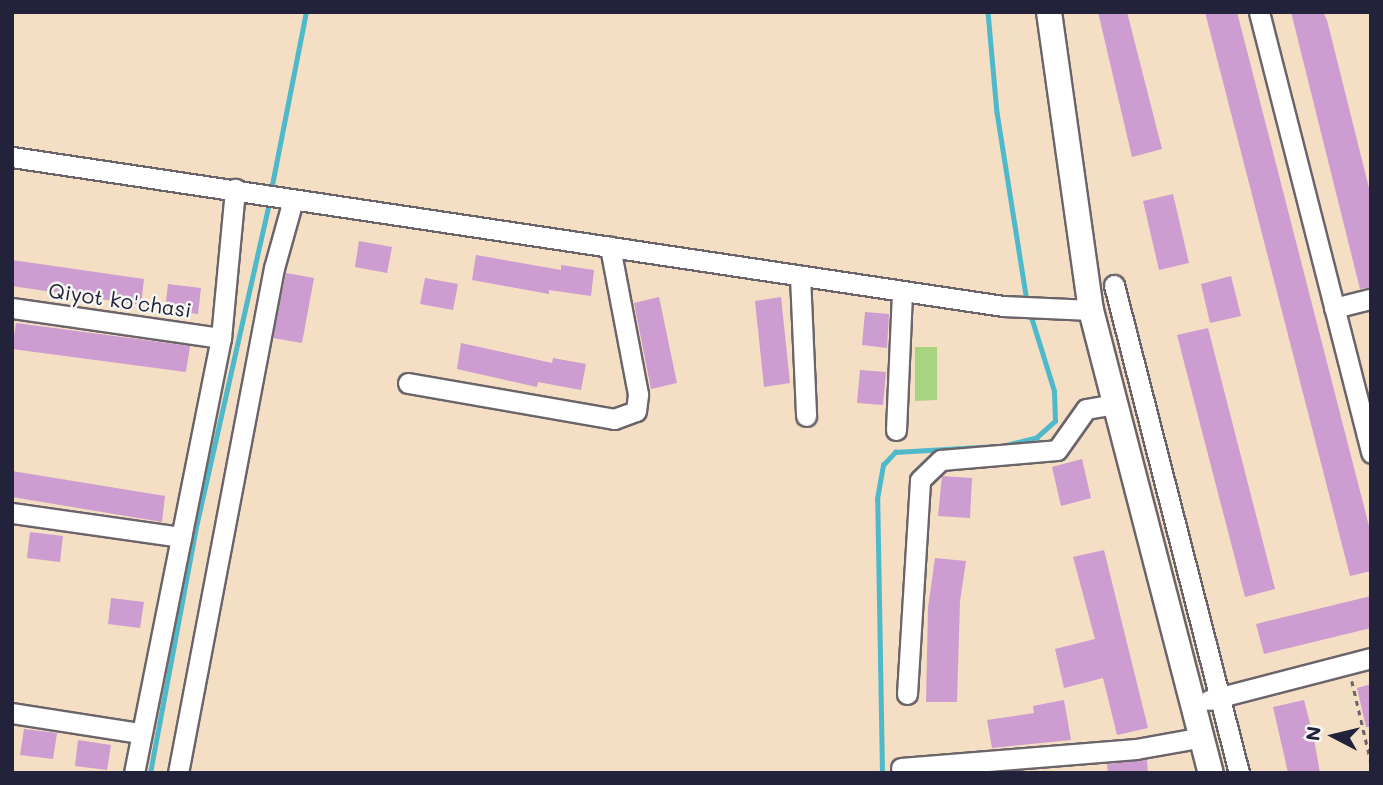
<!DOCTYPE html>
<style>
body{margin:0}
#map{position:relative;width:1383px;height:785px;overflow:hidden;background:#f4dec4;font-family:Mali,sans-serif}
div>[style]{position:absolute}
.green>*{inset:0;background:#a8d480}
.stream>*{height:4.5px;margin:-2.25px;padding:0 2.25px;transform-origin:2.25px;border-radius:2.25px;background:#4eb9cb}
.building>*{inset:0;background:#cd9cd0}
.path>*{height:2.5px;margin-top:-1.25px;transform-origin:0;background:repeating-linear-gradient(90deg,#6c646b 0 5px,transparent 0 10px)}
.roads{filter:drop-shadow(2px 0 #6c646b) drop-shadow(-2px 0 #6c646b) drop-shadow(0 2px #6c646b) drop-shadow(0 -2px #6c646b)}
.minor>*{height:19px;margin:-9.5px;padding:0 9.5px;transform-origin:9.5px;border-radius:9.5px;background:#fff}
.major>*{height:24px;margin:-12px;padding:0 12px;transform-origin:12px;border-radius:12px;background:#fff}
span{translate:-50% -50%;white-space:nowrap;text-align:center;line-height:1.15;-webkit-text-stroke:5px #f6f6f2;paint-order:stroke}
.street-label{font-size:21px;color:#22223b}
.frame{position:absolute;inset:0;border:14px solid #22223b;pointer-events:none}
.north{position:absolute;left:1299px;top:701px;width:70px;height:70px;-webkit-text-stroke:5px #f6f6f2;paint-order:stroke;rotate:277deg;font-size:19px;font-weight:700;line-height:28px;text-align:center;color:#22223b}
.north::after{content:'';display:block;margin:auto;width:24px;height:32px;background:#22223b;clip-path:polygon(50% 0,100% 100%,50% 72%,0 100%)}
</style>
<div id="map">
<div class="green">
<div style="clip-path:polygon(915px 347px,937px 347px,937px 400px,915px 401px)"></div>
</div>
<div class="stream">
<div style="left:988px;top:12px;width:100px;rotate:84.9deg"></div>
<div style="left:997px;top:112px;width:192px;rotate:81deg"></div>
<div style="left:271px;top:190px;width:181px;rotate:-78.9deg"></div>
<div style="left:1006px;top:445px;width:32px;rotate:-14deg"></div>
<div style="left:1037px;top:437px;width:24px;rotate:-42deg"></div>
<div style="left:1055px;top:421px;width:30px;rotate:-92deg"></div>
<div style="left:1054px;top:391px;width:81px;rotate:-107.3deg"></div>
<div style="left:150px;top:773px;width:250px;rotate:-79.4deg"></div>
<div style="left:196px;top:527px;width:333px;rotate:-77.3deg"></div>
<div style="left:882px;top:773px;width:274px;rotate:-91deg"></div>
<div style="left:877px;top:499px;width:35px;rotate:-80deg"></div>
<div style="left:883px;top:465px;width:18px;rotate:-47deg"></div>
<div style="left:895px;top:452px;width:102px;rotate:-3.4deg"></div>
</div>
<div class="building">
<div style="clip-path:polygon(1098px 12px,1127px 12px,1162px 149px,1132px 157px)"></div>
<div style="clip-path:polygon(1205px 12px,1237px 12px,1371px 534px,1371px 571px,1350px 576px)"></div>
<div style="clip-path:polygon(1291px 12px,1323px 12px,1327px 20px,1371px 196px,1371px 287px,1360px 289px)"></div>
<div style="clip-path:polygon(1173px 194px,1189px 263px,1159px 270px,1143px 201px)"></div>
<div style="clip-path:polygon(359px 241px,392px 247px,387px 273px,355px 267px)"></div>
<div style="clip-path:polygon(476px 255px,561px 270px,561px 265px,594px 270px,591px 296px,549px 290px,549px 294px,472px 280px)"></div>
<div style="clip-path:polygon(12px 260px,144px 279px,141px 305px,12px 286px)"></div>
<div style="clip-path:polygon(286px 273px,314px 278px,302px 343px,273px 338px)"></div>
<div style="clip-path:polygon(1231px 276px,1241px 316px,1210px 323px,1201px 284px)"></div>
<div style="clip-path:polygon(425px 278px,458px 284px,453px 310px,420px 304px)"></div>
<div style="clip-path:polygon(168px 284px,201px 288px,198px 314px,165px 310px)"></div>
<div style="clip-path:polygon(659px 297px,677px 383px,651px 389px,634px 303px)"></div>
<div style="clip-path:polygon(781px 297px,790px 383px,764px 387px,755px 301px)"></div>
<div style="clip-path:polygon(865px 312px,889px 314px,887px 348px,862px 345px)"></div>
<div style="clip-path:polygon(16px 323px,190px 346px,186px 372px,12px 349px)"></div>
<div style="clip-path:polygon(1208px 328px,1275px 589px,1245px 597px,1177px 335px)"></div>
<div style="clip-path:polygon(461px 343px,552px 363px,553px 358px,586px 364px,581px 390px,538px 382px,537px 387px,457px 369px)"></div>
<div style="clip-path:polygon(860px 370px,886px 372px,883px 405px,857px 403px)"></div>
<div style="clip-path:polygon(1082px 459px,1091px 498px,1061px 506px,1052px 467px)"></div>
<div style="clip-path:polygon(12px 471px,165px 496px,162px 522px,12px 497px)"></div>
<div style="clip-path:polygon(942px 476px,972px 478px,970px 518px,938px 516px)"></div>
<div style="clip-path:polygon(30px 532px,63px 536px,60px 562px,27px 558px)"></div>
<div style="clip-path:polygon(1104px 550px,1148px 728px,1117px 735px,1103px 678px,1064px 688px,1055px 649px,1095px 639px,1073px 557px)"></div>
<div style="clip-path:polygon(935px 558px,966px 561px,960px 601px,957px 702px,926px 702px,928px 608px)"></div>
<div style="clip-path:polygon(1371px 596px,1371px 628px,1264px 654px,1256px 624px)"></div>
<div style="clip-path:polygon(111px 598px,144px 602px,140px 628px,108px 624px)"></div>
<div style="clip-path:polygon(1371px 684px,1371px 727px,1366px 727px,1357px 688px)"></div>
<div style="clip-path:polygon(1064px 700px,1071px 740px,992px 748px,987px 720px,1034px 713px,1033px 706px)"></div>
<div style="clip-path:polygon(1304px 700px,1314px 739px,1320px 773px,1288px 773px,1284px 755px,1273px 707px)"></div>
<div style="clip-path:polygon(24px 729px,57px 733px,53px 759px,20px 755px)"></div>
<div style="clip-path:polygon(78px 740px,111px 745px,107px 770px,75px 766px)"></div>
<div style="clip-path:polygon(1147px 760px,1148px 773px,1108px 773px,1107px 764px)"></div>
</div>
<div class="path">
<div style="left:1352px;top:681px;width:83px;rotate:76.8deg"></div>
</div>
<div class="roads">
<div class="minor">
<div style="left:1259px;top:12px;width:455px;rotate:75.7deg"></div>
<div style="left:12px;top:157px;width:1002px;rotate:8.55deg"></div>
<div style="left:1003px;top:306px;width:88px;rotate:2.6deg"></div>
<div style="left:800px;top:276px;width:140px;rotate:87.5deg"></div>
<div style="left:1114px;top:285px;width:504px;rotate:75.63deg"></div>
<div style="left:12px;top:308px;width:211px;rotate:8.2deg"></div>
<div style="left:1334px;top:308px;width:38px;rotate:-14deg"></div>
<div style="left:408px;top:383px;width:209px;rotate:9.9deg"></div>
<div style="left:614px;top:419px;width:23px;rotate:-20deg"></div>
<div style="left:636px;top:411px;width:17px;rotate:-83deg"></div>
<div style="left:638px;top:394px;width:150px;rotate:-100.8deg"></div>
<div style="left:896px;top:430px;width:139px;rotate:-87.5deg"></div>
<div style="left:12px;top:513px;width:171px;rotate:8.1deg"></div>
<div style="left:907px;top:694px;width:214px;rotate:-86.5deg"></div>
<div style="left:920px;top:480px;width:29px;rotate:-44deg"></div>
<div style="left:941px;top:460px;width:116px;rotate:-4.9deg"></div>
<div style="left:1057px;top:450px;width:50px;rotate:-54.7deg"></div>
<div style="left:1086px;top:409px;width:17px;rotate:-10deg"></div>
<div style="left:1209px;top:700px;width:167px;rotate:-14.5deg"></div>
<div style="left:12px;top:713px;width:130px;rotate:8.9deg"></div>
<div style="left:901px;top:768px;width:236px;rotate:-4.6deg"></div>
<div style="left:1136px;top:749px;width:52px;rotate:-10deg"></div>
<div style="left:134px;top:773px;width:444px;rotate:-78.7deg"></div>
<div style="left:221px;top:338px;width:150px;rotate:-84.6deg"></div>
<div style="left:178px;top:773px;width:514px;rotate:-79.24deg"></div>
<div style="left:274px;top:268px;width:71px;rotate:-74.4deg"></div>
</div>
<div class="major">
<div style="left:1049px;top:12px;width:301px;rotate:82deg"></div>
<div style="left:1091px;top:310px;width:478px;rotate:75.5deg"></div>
</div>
</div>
<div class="street-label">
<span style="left:120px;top:300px;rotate:8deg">Qiyot ko'chasi</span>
</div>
<div class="frame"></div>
<div class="north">N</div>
</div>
